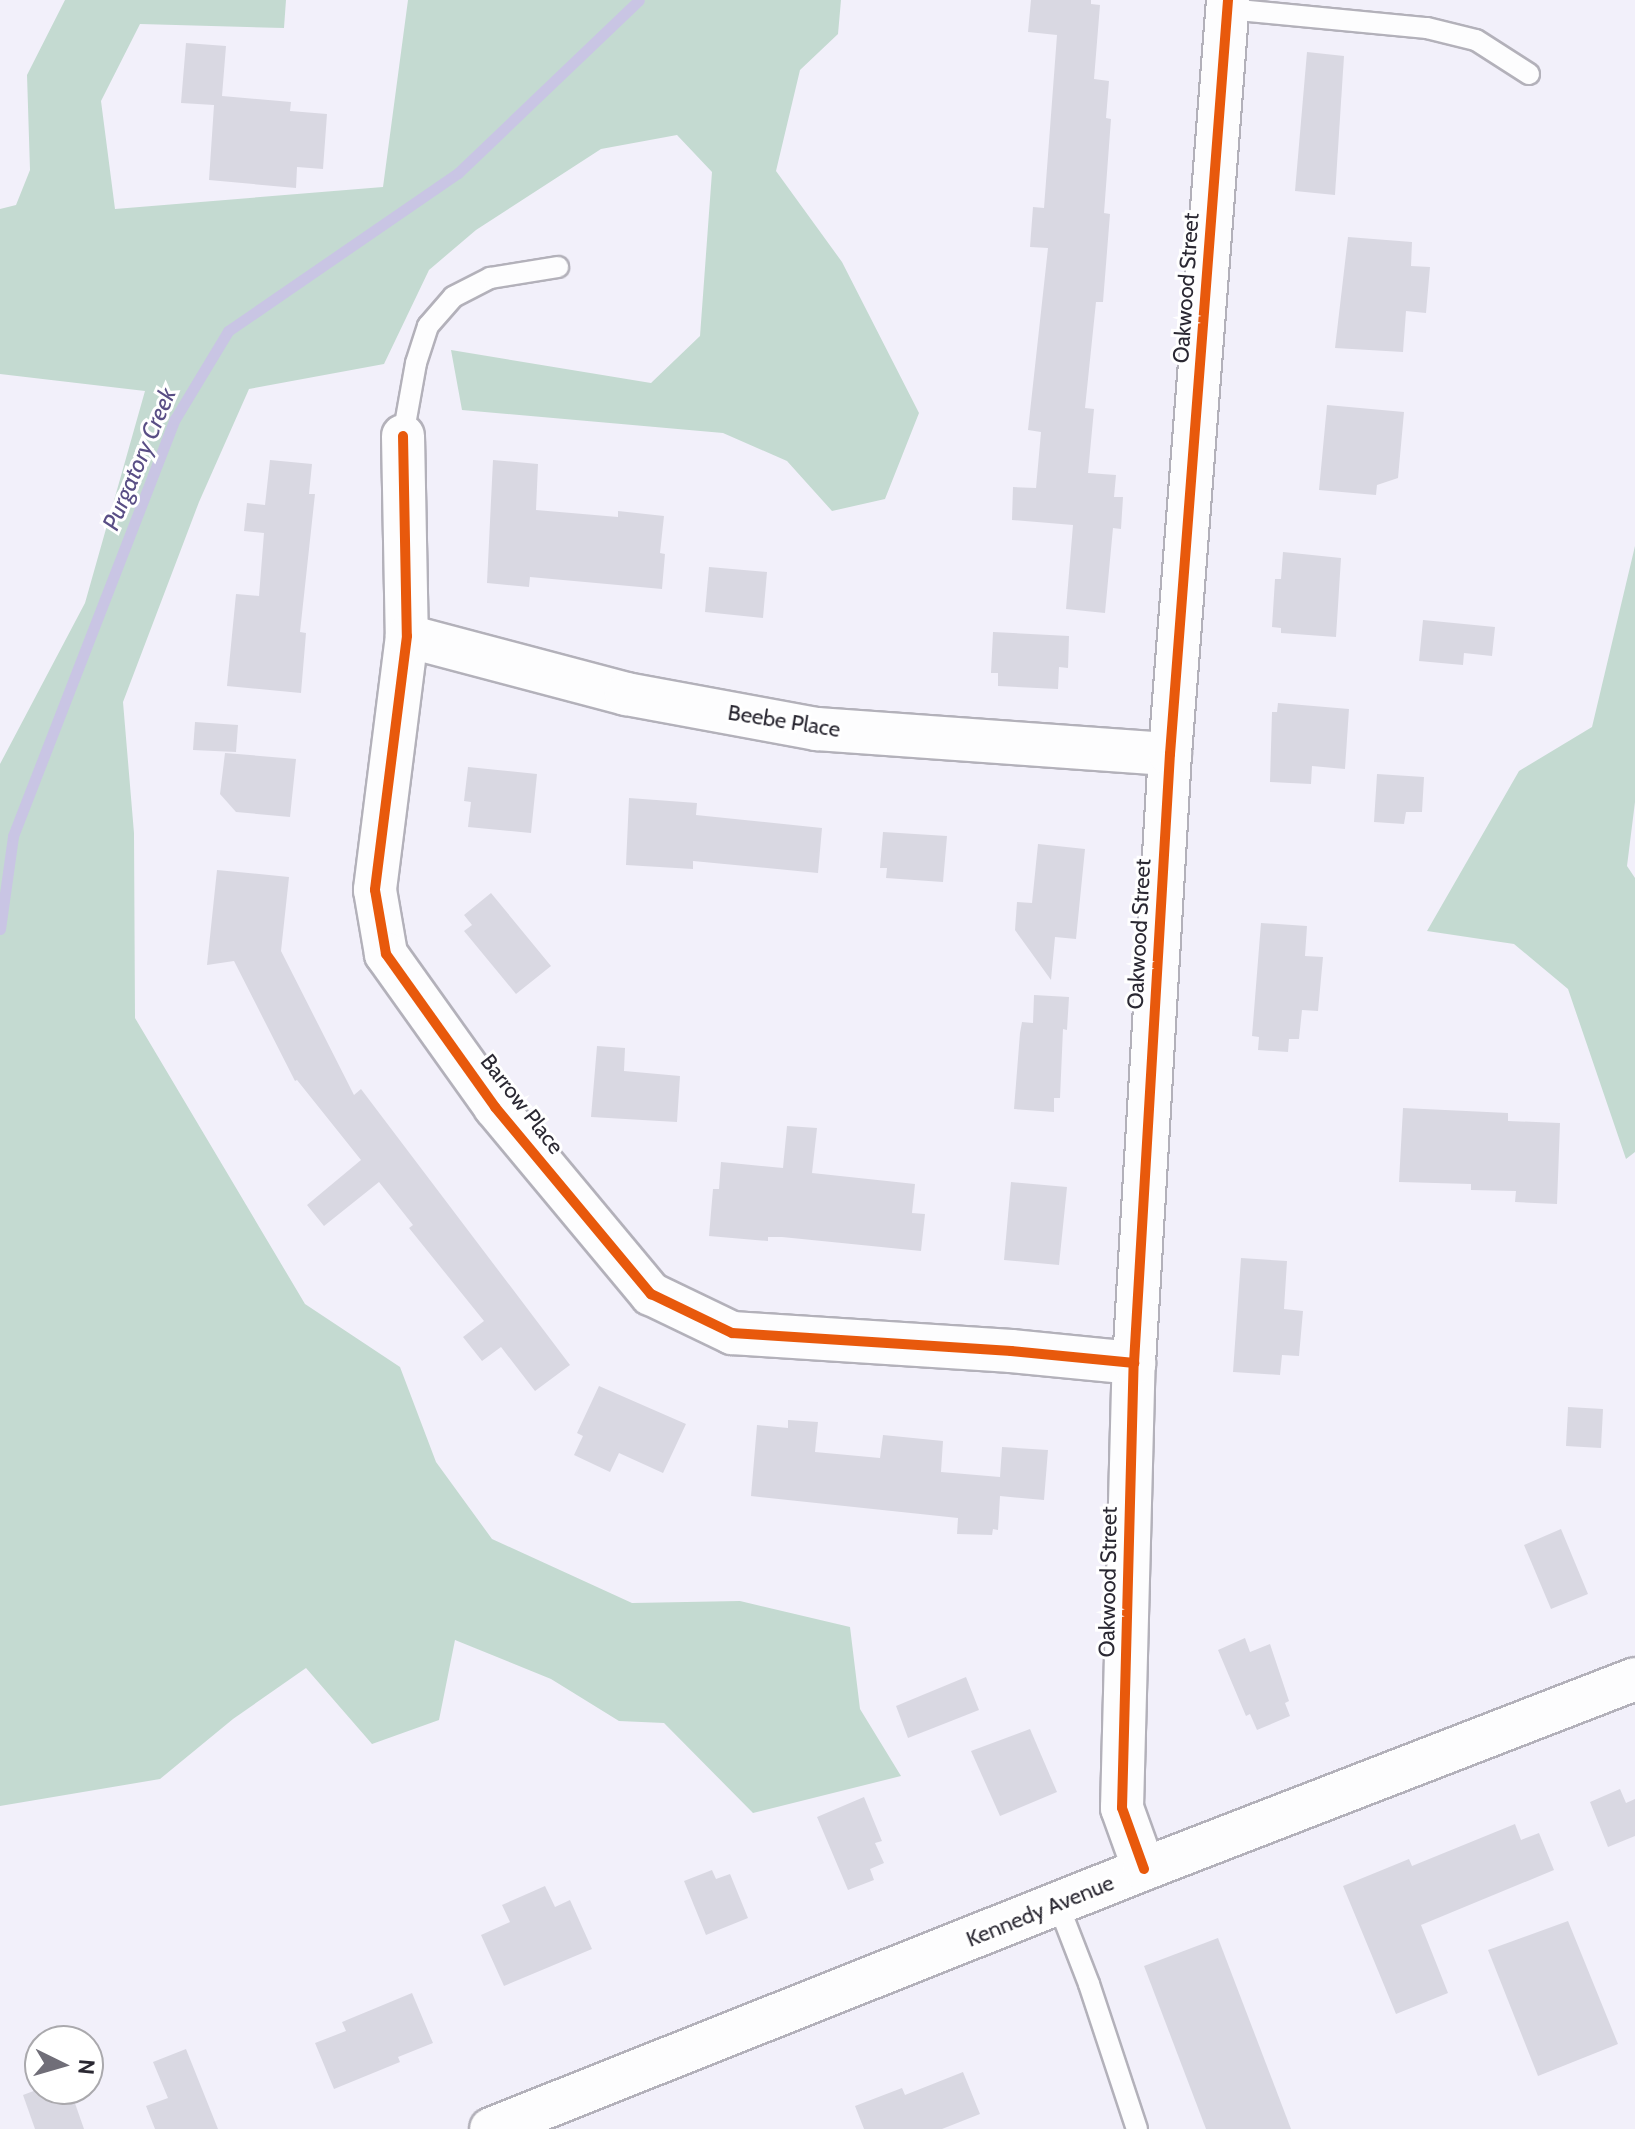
<!DOCTYPE html>
<style>
body{margin:0}
#map{position:relative;width:1635px;height:2129px;overflow:hidden;background:#f2f0fa;font-family:Cabin,sans-serif}
div>[style]{position:absolute}
.forest>*{inset:0;background:#c4dad1}
.stream>*{height:11px;margin:-5.5px;padding:0 5.5px;transform-origin:5.5px;border-radius:5.5px;background:#c9c5e4}
.building>*{inset:0;background:#d9d8e2}
.roads{filter:drop-shadow(2px 0 #b3b1ba) drop-shadow(-2px 0 #b3b1ba) drop-shadow(0 2px #b3b1ba) drop-shadow(0 -2px #b3b1ba)}
.lane>*{height:20px;margin:-10px;padding:0 10px;transform-origin:10px;border-radius:10px;background:#fdfdfe}
.street>*{height:42px;margin:-21px;padding:0 21px;transform-origin:21px;border-radius:21px;background:#fdfdfe}
.cycleway>*{height:10px;margin:-5px;padding:0 5px;transform-origin:5px;border-radius:5px;background:#e8590c}
span{translate:-50% -50%;white-space:nowrap;text-align:center;line-height:1.15;-webkit-text-stroke:6px #fff;paint-order:stroke}
.street-label{font-size:22px;color:#2a2832}
.water-label{font-size:24px;color:#594e85;font-style:italic}
.north{position:absolute;left:24px;top:2025px;width:80px;height:80px;box-sizing:border-box;background:#fff;border:2px solid #aaa9ad;border-radius:50%;rotate:95deg;font-size:22px;font-weight:700;line-height:32px;text-align:center;color:#2a2832}
.north::after{content:'';display:block;margin:auto;width:28px;height:36px;background:#706e78;clip-path:polygon(50% 0,100% 100%,50% 72%,0 100%)}
</style>
<div id="map">
<div class="forest">
<div style="clip-path:polygon(65px 0,286px 0,284px 28px,140px 24px,101px 101px,115px 209px,383px 187px,408px 0,841px 0,838px 34px,800px 70px,776px 171px,842px 262px,919px 413px,885px 499px,832px 511px,787px 461px,723px 433px,462px 410px,451px 350px,651px 383px,700px 336px,712px 172px,677px 135px,601px 149px,476px 230px,429px 270px,384px 364px,249px 389px,199px 502px,123px 702px,134px 833px,135px 1018px,305px 1304px,400px 1367px,436px 1462px,492px 1539px,632px 1603px,740px 1601px,850px 1627px,860px 1709px,901px 1776px,753px 1813px,664px 1723px,619px 1721px,551px 1679px,455px 1640px,439px 1720px,372px 1744px,306px 1668px,233px 1719px,160px 1779px,0 1806px,0 764px,85px 603px,145px 391px,0 374px,0 209px,16px 205px,30px 170px,27px 75px)"></div>
<div style="clip-path:polygon(1635px 546px,1635px 802px,1627px 866px,1635px 878px,1635px 1152px,1626px 1159px,1568px 989px,1514px 944px,1427px 931px,1519px 771px,1592px 727px)"></div>
</div>
<div class="stream">
<div style="left:0;top:929px;width:94px;rotate:-82deg"></div>
<div style="left:13px;top:836px;width:447px;rotate:-68.8deg"></div>
<div style="left:175px;top:419px;width:103px;rotate:-58.9deg"></div>
<div style="left:228px;top:331px;width:279px;rotate:-34.5deg"></div>
<div style="left:458px;top:173px;width:250px;rotate:-43.7deg"></div>
</div>
<div class="building">
<div style="clip-path:polygon(1031px 0,1091px 0,1091px 4px,1100px 5px,1094px 79px,1109px 81px,1106px 118px,1111px 119px,1104px 213px,1110px 214px,1103px 302px,1096px 302px,1085px 408px,1094px 409px,1088px 473px,1116px 475px,1114px 497px,1123px 497px,1121px 529px,1113px 528px,1105px 613px,1066px 609px,1073px 525px,1012px 520px,1013px 487px,1036px 488px,1041px 432px,1028px 430px,1048px 248px,1030px 247px,1033px 207px,1044px 208px,1057px 35px,1028px 32px)"></div>
<div style="clip-path:polygon(186px 43px,226px 46px,222px 96px,291px 102px,290px 111px,327px 114px,323px 169px,297px 167px,296px 188px,209px 180px,214px 105px,181px 103px)"></div>
<div style="clip-path:polygon(1307px 52px,1344px 56px,1335px 195px,1295px 191px)"></div>
<div style="clip-path:polygon(1348px 237px,1412px 242px,1411px 266px,1430px 267px,1426px 313px,1406px 311px,1403px 352px,1335px 348px)"></div>
<div style="clip-path:polygon(1327px 405px,1404px 412px,1398px 478px,1377px 485px,1376px 495px,1319px 490px)"></div>
<div style="clip-path:polygon(270px 460px,312px 464px,309px 494px,315px 494px,300px 632px,306px 633px,301px 693px,227px 686px,236px 594px,259px 596px,264px 533px,244px 531px,247px 503px,265px 505px)"></div>
<div style="clip-path:polygon(493px 460px,538px 464px,536px 510px,618px 517px,618px 511px,664px 516px,660px 553px,665px 554px,662px 589px,530px 577px,529px 587px,487px 583px)"></div>
<div style="clip-path:polygon(1283px 552px,1341px 558px,1336px 637px,1281px 633px,1281px 628px,1272px 627px,1275px 579px,1281px 579px)"></div>
<div style="clip-path:polygon(709px 567px,767px 572px,763px 618px,705px 612px)"></div>
<div style="clip-path:polygon(1423px 620px,1495px 627px,1492px 656px,1464px 653px,1463px 665px,1419px 661px)"></div>
<div style="clip-path:polygon(993px 632px,1069px 636px,1068px 668px,1059px 667px,1058px 689px,998px 686px,998px 673px,991px 673px)"></div>
<div style="clip-path:polygon(1278px 703px,1349px 709px,1345px 769px,1312px 766px,1311px 784px,1270px 782px,1272px 712px,1277px 712px)"></div>
<div style="clip-path:polygon(195px 722px,238px 725px,236px 752px,193px 750px)"></div>
<div style="clip-path:polygon(225px 753px,296px 759px,290px 817px,236px 812px,220px 794px)"></div>
<div style="clip-path:polygon(468px 767px,537px 774px,531px 833px,468px 827px,471px 802px,464px 801px)"></div>
<div style="clip-path:polygon(1377px 774px,1424px 777px,1422px 812px,1406px 812px,1404px 824px,1374px 822px)"></div>
<div style="clip-path:polygon(629px 798px,697px 803px,696px 815px,822px 828px,818px 873px,693px 861px,693px 869px,626px 865px)"></div>
<div style="clip-path:polygon(883px 832px,947px 836px,943px 882px,886px 878px,887px 868px,880px 868px)"></div>
<div style="clip-path:polygon(1038px 844px,1085px 849px,1076px 939px,1055px 937px,1051px 980px,1015px 930px,1017px 902px,1032px 903px)"></div>
<div style="clip-path:polygon(217px 870px,289px 877px,281px 951px,354px 1095px,361px 1089px,570px 1365px,535px 1391px,501px 1347px,482px 1361px,463px 1337px,484px 1321px,409px 1228px,413px 1225px,379px 1182px,324px 1226px,307px 1205px,361px 1160px,297px 1080px,295px 1081px,234px 961px,207px 965px)"></div>
<div style="clip-path:polygon(491px 893px,551px 966px,516px 994px,464px 931px,472px 925px,464px 915px)"></div>
<div style="clip-path:polygon(1261px 923px,1307px 926px,1305px 956px,1323px 957px,1318px 1011px,1302px 1010px,1299px 1039px,1289px 1039px,1288px 1052px,1258px 1050px,1259px 1037px,1252px 1036px)"></div>
<div style="clip-path:polygon(1034px 995px,1069px 997px,1067px 1030px,1063px 1029px,1060px 1098px,1054px 1098px,1054px 1112px,1014px 1109px,1020px 1033px,1022px 1022px,1033px 1023px)"></div>
<div style="clip-path:polygon(597px 1046px,625px 1048px,624px 1071px,680px 1076px,677px 1122px,591px 1117px)"></div>
<div style="clip-path:polygon(1403px 1108px,1508px 1113px,1508px 1121px,1560px 1123px,1557px 1204px,1515px 1202px,1516px 1191px,1471px 1190px,1471px 1184px,1399px 1182px)"></div>
<div style="clip-path:polygon(787px 1126px,817px 1128px,812px 1173px,915px 1184px,912px 1213px,925px 1214px,921px 1251px,782px 1237px,768px 1237px,768px 1241px,709px 1236px,713px 1189px,719px 1189px,721px 1162px,783px 1168px)"></div>
<div style="clip-path:polygon(1011px 1182px,1067px 1187px,1059px 1265px,1004px 1260px)"></div>
<div style="clip-path:polygon(1241px 1258px,1287px 1261px,1284px 1309px,1303px 1311px,1299px 1356px,1282px 1355px,1280px 1375px,1233px 1372px)"></div>
<div style="clip-path:polygon(599px 1386px,686px 1424px,663px 1473px,619px 1453px,610px 1472px,574px 1455px,583px 1436px,577px 1433px)"></div>
<div style="clip-path:polygon(1568px 1407px,1603px 1409px,1601px 1448px,1566px 1446px)"></div>
<div style="clip-path:polygon(788px 1420px,818px 1422px,815px 1452px,880px 1458px,883px 1435px,943px 1441px,941px 1472px,1000px 1477px,1002px 1447px,1048px 1450px,1044px 1500px,1000px 1496px,998px 1530px,993px 1529px,992px 1535px,957px 1534px,958px 1518px,751px 1496px,757px 1425px,788px 1428px)"></div>
<div style="clip-path:polygon(1561px 1529px,1588px 1594px,1551px 1609px,1524px 1545px)"></div>
<div style="clip-path:polygon(1245px 1638px,1250px 1652px,1270px 1644px,1289px 1701px,1285px 1703px,1290px 1716px,1257px 1730px,1250px 1714px,1246px 1716px,1218px 1650px)"></div>
<div style="clip-path:polygon(966px 1677px,979px 1710px,908px 1738px,896px 1706px)"></div>
<div style="clip-path:polygon(1030px 1729px,1057px 1792px,1000px 1816px,971px 1751px)"></div>
<div style="clip-path:polygon(1620px 1789px,1626px 1803px,1635px 1799px,1635px 1836px,1608px 1847px,1590px 1802px)"></div>
<div style="clip-path:polygon(864px 1797px,882px 1841px,875px 1843px,884px 1863px,870px 1869px,874px 1880px,848px 1890px,817px 1817px)"></div>
<div style="clip-path:polygon(1515px 1824px,1521px 1840px,1539px 1833px,1554px 1870px,1421px 1925px,1448px 1993px,1396px 2014px,1343px 1886px,1409px 1859px,1412px 1866px)"></div>
<div style="clip-path:polygon(712px 1870px,716px 1879px,730px 1874px,748px 1918px,706px 1935px,684px 1881px)"></div>
<div style="clip-path:polygon(545px 1886px,555px 1907px,570px 1900px,592px 1949px,504px 1986px,481px 1935px,510px 1922px,502px 1905px)"></div>
<div style="clip-path:polygon(1568px 1921px,1618px 2044px,1538px 2076px,1488px 1950px)"></div>
<div style="clip-path:polygon(1218px 1938px,1291px 2129px,1206px 2129px,1144px 1966px)"></div>
<div style="clip-path:polygon(412px 1993px,433px 2043px,398px 2057px,400px 2062px,334px 2089px,315px 2043px,346px 2031px,342px 2022px)"></div>
<div style="clip-path:polygon(186px 2049px,218px 2129px,155px 2129px,146px 2106px,168px 2098px,153px 2062px)"></div>
<div style="clip-path:polygon(963px 2072px,980px 2114px,942px 2129px,864px 2129px,855px 2106px,902px 2088px,905px 2095px)"></div>
<div style="clip-path:polygon(39px 2089px,70px 2089px,84px 2129px,35px 2129px,23px 2095px)"></div>
</div>
<div class="roads">
<div class="lane">
<div style="left:1228px;top:9px;width:200px;rotate:5.5deg"></div>
<div style="left:1427px;top:28px;width:50px;rotate:13.8deg"></div>
<div style="left:1476px;top:40px;width:63px;rotate:32.7deg"></div>
<div style="left:403px;top:436px;width:74px;rotate:-79.9deg"></div>
<div style="left:416px;top:363px;width:39px;rotate:-72deg"></div>
<div style="left:428px;top:326px;width:38px;rotate:-49deg"></div>
<div style="left:453px;top:297px;width:42px;rotate:-27.2deg"></div>
<div style="left:490px;top:278px;width:69px;rotate:-9.2deg"></div>
<div style="left:1058px;top:1904px;width:86px;rotate:68.8deg"></div>
<div style="left:1089px;top:1984px;width:153px;rotate:71.7deg"></div>
</div>
<div class="street">
<div style="left:403px;top:436px;width:200px;rotate:88.9deg"></div>
<div style="left:407px;top:636px;width:256px;rotate:97.2deg"></div>
<div style="left:375px;top:890px;width:65px;rotate:80.2deg"></div>
<div style="left:386px;top:954px;width:188px;rotate:54.5deg"></div>
<div style="left:495px;top:1107px;width:244px;rotate:50.2deg"></div>
<div style="left:651px;top:1294px;width:90px;rotate:25.7deg"></div>
<div style="left:732px;top:1333px;width:280px;rotate:3.7deg"></div>
<div style="left:1011px;top:1351px;width:124px;rotate:5.6deg"></div>
<div style="left:407px;top:636px;width:227px;rotate:14.8deg"></div>
<div style="left:626px;top:694px;width:194px;rotate:10.4deg"></div>
<div style="left:817px;top:729px;width:354px;rotate:4.1deg"></div>
<div style="left:1144px;top:1869px;width:65px;rotate:-109.8deg"></div>
<div style="left:1122px;top:1808px;width:445px;rotate:-88.5deg"></div>
<div style="left:1134px;top:1363px;width:610px;rotate:-86.62deg"></div>
<div style="left:1170px;top:754px;width:756px;rotate:-85.6deg"></div>
<div style="left:491px;top:2129px;width:703px;rotate:-21.71deg"></div>
<div style="left:1144px;top:1869px;width:526px;rotate:-21.15deg"></div>
</div>
</div>
<div class="cycleway">
<div style="left:403px;top:436px;width:200px;rotate:88.9deg"></div>
<div style="left:407px;top:636px;width:256px;rotate:97.2deg"></div>
<div style="left:375px;top:890px;width:65px;rotate:80.2deg"></div>
<div style="left:386px;top:954px;width:188px;rotate:54.5deg"></div>
<div style="left:495px;top:1107px;width:244px;rotate:50.2deg"></div>
<div style="left:651px;top:1294px;width:90px;rotate:25.7deg"></div>
<div style="left:732px;top:1333px;width:280px;rotate:3.7deg"></div>
<div style="left:1011px;top:1351px;width:124px;rotate:5.6deg"></div>
<div style="left:1144px;top:1869px;width:65px;rotate:-109.8deg"></div>
<div style="left:1122px;top:1808px;width:445px;rotate:-88.5deg"></div>
<div style="left:1134px;top:1363px;width:610px;rotate:-86.62deg"></div>
<div style="left:1170px;top:754px;width:756px;rotate:-85.6deg"></div>
</div>
<div class="street-label">
<span style="left:1186px;top:288px;rotate:-86deg">Oakwood Street</span>
<span style="left:784px;top:721px;rotate:9deg">Beebe Place</span>
<span style="left:1139px;top:934px;rotate:-87deg">Oakwood Street</span>
<span style="left:522px;top:1104px;rotate:52deg">Barrow Place</span>
<span style="left:1108px;top:1582px;rotate:-89deg">Oakwood Street</span>
<span style="left:1040px;top:1911px;rotate:-22deg">Kennedy Avenue</span>
</div>
<div class="water-label">
<span style="left:139px;top:459px;rotate:-67deg">Purgatory Creek</span>
</div>
<div class="north">N</div>
</div>
